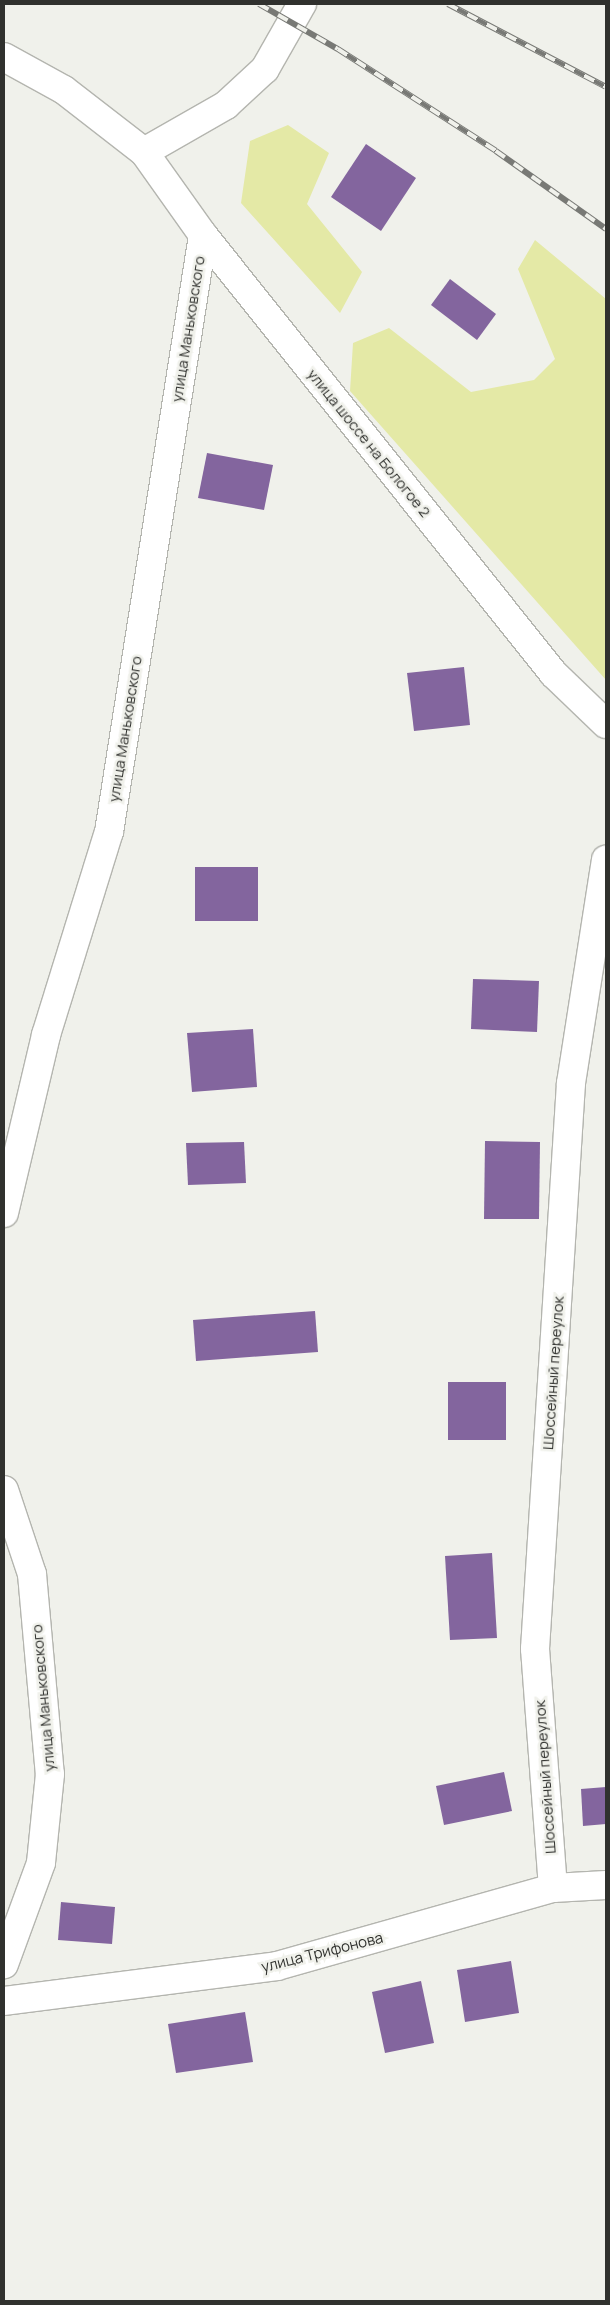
<!DOCTYPE html>
<meta charset="utf-8">
<style>
body{margin:0}
#map{position:relative;width:610px;height:2305px;overflow:hidden;background:#f0f1eb;font-family:Manrope,sans-serif}
div>[style]{position:absolute}
.green>*{inset:0;background:#e4e9a6}
.building>*{inset:0;background:#83659e}
.roads{filter:drop-shadow(1px 0 #b4b5af) drop-shadow(-1px 0 #b4b5af) drop-shadow(0 1px #b4b5af) drop-shadow(0 -1px #b4b5af)}
.minor>*{height:28px;margin:-14px;padding:0 14px;transform-origin:14px;border-radius:14px;background:#fff}
.rail>*{height:5.5px;margin-top:-2.75px;transform-origin:0;background:repeating-linear-gradient(90deg,#f0f1eb 0 11px,#787975 0 22px);box-sizing:border-box;border-block:1px solid #787975}
span{translate:-50% -50%;white-space:nowrap;text-align:center;line-height:1.15;-webkit-text-stroke:5px #f0f1eb;paint-order:stroke}
.street-label{font-size:15px;color:#30312e}
.frame{position:absolute;inset:0;border:5px solid #30312e;pointer-events:none}
</style>
<div id="map">
<div class="green">
<div style="clip-path:polygon(288px 125px,329px 153px,307px 204px,362px 272px,340px 313px,241px 203px,250px 141px)"></div>
<div style="clip-path:polygon(535px 240px,606px 299px,606px 680px,350px 391px,353px 343px,389px 328px,471px 392px,534px 380px,555px 359px,518px 269px)"></div>
</div>
<div class="building">
<div style="clip-path:polygon(366px 144px,416px 178px,381px 231px,331px 197px)"></div>
<div style="clip-path:polygon(450px 279px,496px 314px,477px 340px,431px 305px)"></div>
<div style="clip-path:polygon(207px 453px,273px 465px,264px 510px,198px 498px)"></div>
<div style="clip-path:polygon(464px 667px,470px 725px,414px 731px,407px 673px)"></div>
<div style="clip-path:polygon(195px 867px,258px 867px,258px 921px,195px 921px)"></div>
<div style="clip-path:polygon(473px 979px,539px 981px,537px 1032px,471px 1029px)"></div>
<div style="clip-path:polygon(253px 1029px,257px 1087px,192px 1092px,187px 1033px)"></div>
<div style="clip-path:polygon(485px 1141px,540px 1142px,539px 1219px,484px 1219px)"></div>
<div style="clip-path:polygon(244px 1142px,246px 1183px,188px 1185px,186px 1143px)"></div>
<div style="clip-path:polygon(315px 1311px,318px 1352px,196px 1361px,193px 1320px)"></div>
<div style="clip-path:polygon(448px 1382px,506px 1382px,506px 1440px,448px 1440px)"></div>
<div style="clip-path:polygon(492px 1553px,497px 1638px,450px 1640px,445px 1556px)"></div>
<div style="clip-path:polygon(504px 1772px,512px 1811px,444px 1825px,436px 1786px)"></div>
<div style="clip-path:polygon(606px 1787px,606px 1824px,583px 1826px,581px 1789px)"></div>
<div style="clip-path:polygon(61px 1902px,115px 1907px,112px 1944px,58px 1940px)"></div>
<div style="clip-path:polygon(511px 1961px,519px 2013px,465px 2022px,457px 1970px)"></div>
<div style="clip-path:polygon(421px 1981px,434px 2043px,385px 2053px,372px 1992px)"></div>
<div style="clip-path:polygon(245px 2012px,253px 2062px,176px 2073px,168px 2024px)"></div>
</div>
<div class="roads">
<div class="minor">
<div style="left:4px;top:57px;width:68px;rotate:28.8deg"></div>
<div style="left:64px;top:90px;width:101px;rotate:37.8deg"></div>
<div style="left:144px;top:152px;width:102px;rotate:54.6deg"></div>
<div style="left:203px;top:235px;width:562px;rotate:51.36deg"></div>
<div style="left:554px;top:674px;width:72px;rotate:43.9deg"></div>
<div style="left:144px;top:152px;width:95px;rotate:-29.8deg"></div>
<div style="left:226px;top:105px;width:53px;rotate:-42.7deg"></div>
<div style="left:265px;top:69px;width:75px;rotate:-60.4deg"></div>
<div style="left:4px;top:1213px;width:183px;rotate:-76.7deg"></div>
<div style="left:46px;top:1035px;width:213px;rotate:-72.8deg"></div>
<div style="left:109px;top:832px;width:604px;rotate:-81.05deg"></div>
<div style="left:4px;top:1490px;width:89px;rotate:71.6deg"></div>
<div style="left:32px;top:1574px;width:201px;rotate:84.9deg"></div>
<div style="left:50px;top:1774px;width:89px;rotate:95.8deg"></div>
<div style="left:41px;top:1863px;width:108px;rotate:110.1deg"></div>
<div style="left:553px;top:1888px;width:240px;rotate:-94.3deg"></div>
<div style="left:535px;top:1649px;width:567px;rotate:-86.36deg"></div>
<div style="left:571px;top:1083px;width:226px;rotate:-81.1deg"></div>
<div style="left:4px;top:2001px;width:275px;rotate:-7.3deg"></div>
<div style="left:277px;top:1966px;width:287px;rotate:-15.8deg"></div>
<div style="left:553px;top:1888px;width:53px;rotate:-3.2deg"></div>
</div>
</div>
<div class="rail">
<div style="left:259px;top:4px;width:91px;rotate:29.7deg"></div>
<div style="left:338px;top:49px;width:188px;rotate:32.8deg"></div>
<div style="left:496px;top:151px;width:135px;rotate:35.3deg"></div>
<div style="left:448px;top:4px;width:178px;rotate:27.7deg"></div>
</div>
<div class="street-label">
<span style="left:188px;top:329px;rotate:-81deg">улица Маньковского</span>
<span style="left:369px;top:443px;rotate:51deg">улица шоссе на Бологое 2</span>
<span style="left:125px;top:729px;rotate:-81deg">улица Маньковского</span>
<span style="left:553px;top:1373px;rotate:-86deg">Шоссейный переулок</span>
<span style="left:43px;top:1698px;rotate:-95deg">улица Маньковского</span>
<span style="left:545px;top:1777px;rotate:-94deg">Шоссейный переулок</span>
<span style="left:322px;top:1952px;rotate:-14deg">улица Трифонова</span>
</div>
<div class="frame"></div>
</div>
